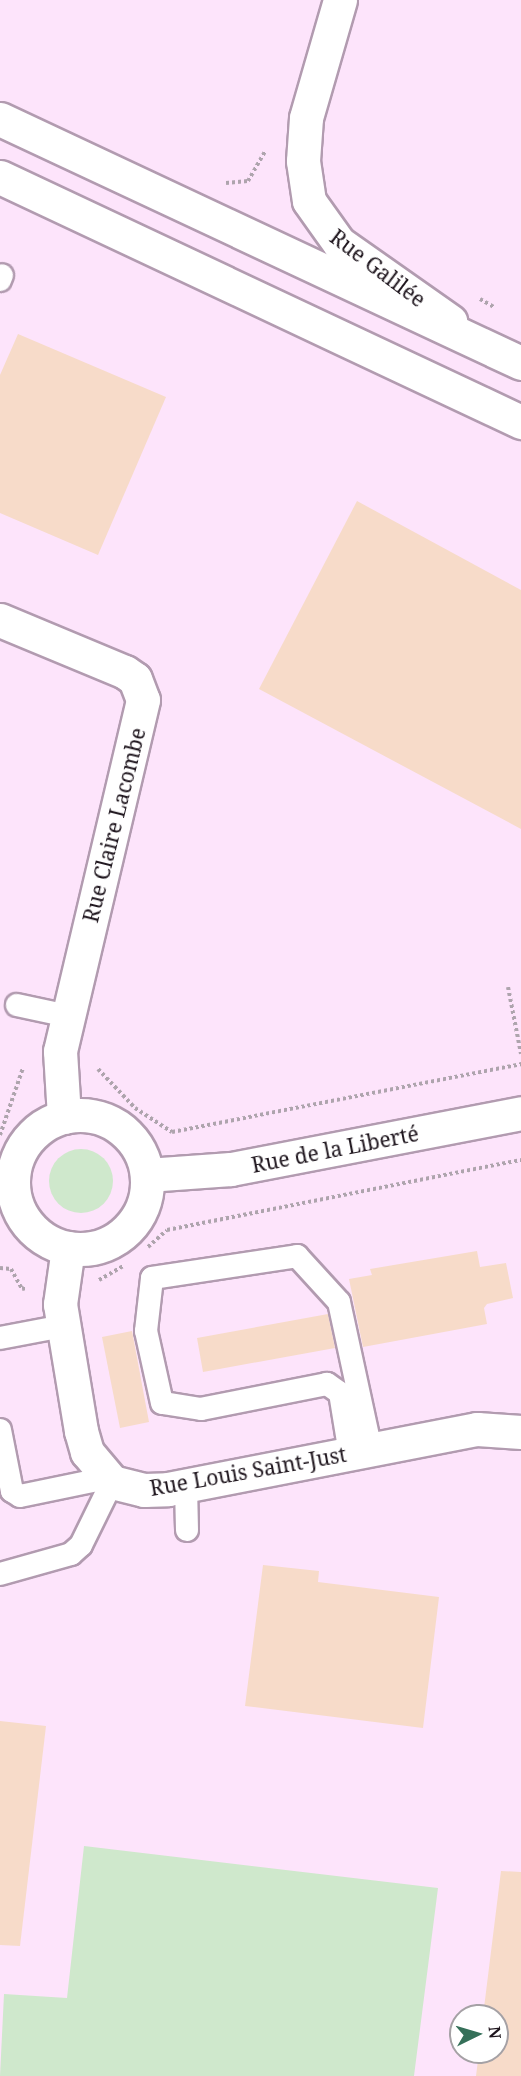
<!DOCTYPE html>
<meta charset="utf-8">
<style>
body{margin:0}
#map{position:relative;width:521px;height:2076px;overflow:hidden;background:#fdf3fc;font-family:"Noto Serif",serif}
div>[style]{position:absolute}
.built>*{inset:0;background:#fde4fb}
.green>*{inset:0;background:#cfe8cc}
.round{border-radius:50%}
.building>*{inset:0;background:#f7dbc9}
.path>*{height:4px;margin-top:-2px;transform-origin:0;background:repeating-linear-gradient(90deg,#aea4ad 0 3px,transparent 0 6px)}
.roads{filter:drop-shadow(2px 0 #b29bb0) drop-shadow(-2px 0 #b29bb0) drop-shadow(0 2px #b29bb0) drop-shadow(0 -2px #b29bb0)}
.service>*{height:22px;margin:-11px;padding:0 11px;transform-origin:11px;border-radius:11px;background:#fff}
.minor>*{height:33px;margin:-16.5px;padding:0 16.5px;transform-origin:16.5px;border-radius:16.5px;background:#fff}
.minor>.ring{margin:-16.5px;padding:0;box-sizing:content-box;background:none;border:33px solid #fff;border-radius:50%}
.tertiary>*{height:33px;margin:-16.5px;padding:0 16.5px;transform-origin:16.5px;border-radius:16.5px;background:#fff}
span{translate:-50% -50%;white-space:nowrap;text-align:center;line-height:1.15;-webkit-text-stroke:5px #fff;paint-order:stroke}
.street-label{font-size:21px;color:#1e151d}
.north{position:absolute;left:449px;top:2004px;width:60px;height:60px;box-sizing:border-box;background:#fff;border:2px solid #a5a1a5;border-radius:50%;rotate:85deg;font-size:16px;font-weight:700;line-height:24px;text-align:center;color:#1e151d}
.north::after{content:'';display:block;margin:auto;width:21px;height:27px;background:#357059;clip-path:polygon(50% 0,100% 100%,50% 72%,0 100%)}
</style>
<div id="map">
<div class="built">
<div style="clip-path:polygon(evenodd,0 0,521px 0,521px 2076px,0 2076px,0 0,461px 2016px,497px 2016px,497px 2052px,461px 2052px,461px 2016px)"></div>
</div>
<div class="green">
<div class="round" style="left:49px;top:1149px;width:64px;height:64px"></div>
<div style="clip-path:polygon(84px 1846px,438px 1888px,414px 2076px,0 2076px,4px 1994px,67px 1998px)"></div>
</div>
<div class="building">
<div style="clip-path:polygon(18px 334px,166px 397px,98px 555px,0 513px,0 375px)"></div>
<div style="clip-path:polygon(357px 501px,521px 590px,521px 829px,259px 689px)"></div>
<div style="clip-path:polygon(477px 1251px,480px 1267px,506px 1263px,513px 1298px,487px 1304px,484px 1308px,487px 1324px,363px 1347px,349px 1279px,372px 1275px,370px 1269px)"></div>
<div style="clip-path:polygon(328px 1314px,335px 1348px,203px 1372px,197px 1338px)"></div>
<div style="clip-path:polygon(132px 1331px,149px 1422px,120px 1428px,102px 1337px)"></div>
<div style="clip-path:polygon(263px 1565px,319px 1571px,318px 1582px,439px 1597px,423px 1728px,245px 1706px)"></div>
<div style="clip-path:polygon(0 1721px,46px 1726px,20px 1946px,0 1945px)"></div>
<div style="clip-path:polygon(501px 1871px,521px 1872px,521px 2076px,476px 2076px,479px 2052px,497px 2052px,497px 2016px,483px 2016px)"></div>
</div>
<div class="path">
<div style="left:226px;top:183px;width:22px;rotate:-5deg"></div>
<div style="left:248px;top:181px;width:34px;rotate:-60deg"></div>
<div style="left:480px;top:299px;width:16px;rotate:30deg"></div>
<div style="left:508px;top:987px;width:68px;rotate:79deg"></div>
<div style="left:98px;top:1069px;width:54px;rotate:46.5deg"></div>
<div style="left:135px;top:1108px;width:44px;rotate:33deg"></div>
<div style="left:172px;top:1132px;width:356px;rotate:-11deg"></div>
<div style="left:0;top:1135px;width:71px;rotate:-71.1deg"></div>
<div style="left:148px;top:1247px;width:25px;rotate:-42deg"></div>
<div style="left:167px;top:1230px;width:361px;rotate:-11.2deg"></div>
<div style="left:0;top:1268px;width:11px;rotate:5deg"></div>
<div style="left:11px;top:1269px;width:23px;rotate:61deg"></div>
<div style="left:22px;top:1289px;width:4px;rotate:-14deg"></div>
<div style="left:99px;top:1280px;width:28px;rotate:-30deg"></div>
</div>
<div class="roads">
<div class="service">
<div style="left:0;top:280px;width:5px;rotate:-68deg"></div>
<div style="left:17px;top:1005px;width:52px;rotate:12.2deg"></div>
<div style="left:0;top:1338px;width:64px;rotate:-10.8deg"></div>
<div style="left:0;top:1430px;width:62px;rotate:78.9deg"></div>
<div style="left:12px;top:1491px;width:9px;rotate:32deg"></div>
<div style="left:20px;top:1496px;width:89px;rotate:-11.7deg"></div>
<div style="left:350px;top:1454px;width:62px;rotate:-99.3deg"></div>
<div style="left:340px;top:1393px;width:16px;rotate:-145deg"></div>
<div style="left:327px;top:1384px;width:128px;rotate:168.8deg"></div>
<div style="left:201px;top:1409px;width:39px;rotate:-171deg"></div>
<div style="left:162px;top:1403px;width:74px;rotate:-102.5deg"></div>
<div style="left:146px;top:1331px;width:53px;rotate:-83.5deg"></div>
<div style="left:152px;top:1278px;width:147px;rotate:-8.6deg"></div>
<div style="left:297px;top:1256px;width:62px;rotate:47.6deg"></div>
<div style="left:339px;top:1302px;width:151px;rotate:77.8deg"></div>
<div style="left:186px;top:1486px;width:44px;rotate:88.7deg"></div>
<div style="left:0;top:1574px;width:74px;rotate:-15.7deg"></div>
<div style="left:71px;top:1554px;width:13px;rotate:-42deg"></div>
<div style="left:81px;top:1545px;width:70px;rotate:-63.8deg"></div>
</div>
<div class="minor">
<div style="left:340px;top:0;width:123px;rotate:106.1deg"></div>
<div style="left:306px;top:118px;width:43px;rotate:94deg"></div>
<div style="left:303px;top:161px;width:40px;rotate:81.5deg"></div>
<div style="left:309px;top:201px;width:52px;rotate:54.5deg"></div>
<div style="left:339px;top:243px;width:136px;rotate:35.1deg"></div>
<div style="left:0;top:620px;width:135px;rotate:22.6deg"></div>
<div style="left:125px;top:672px;width:12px;rotate:35deg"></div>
<div style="left:135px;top:679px;width:22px;rotate:69deg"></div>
<div style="left:143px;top:700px;width:361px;rotate:103.3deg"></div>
<div style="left:60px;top:1051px;width:66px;rotate:86.5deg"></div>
<div class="ring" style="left:13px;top:1115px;width:101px;height:101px"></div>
<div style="left:147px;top:1175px;width:84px;rotate:-4.1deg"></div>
<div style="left:231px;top:1169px;width:295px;rotate:-10.9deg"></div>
<div style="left:68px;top:1248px;width:57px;rotate:98.1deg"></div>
<div style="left:60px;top:1304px;width:129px;rotate:80.6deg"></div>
<div style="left:81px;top:1431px;width:22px;rotate:74deg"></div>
<div style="left:87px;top:1452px;width:39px;rotate:50deg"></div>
<div style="left:112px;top:1482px;width:33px;rotate:14deg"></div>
<div style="left:144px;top:1490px;width:24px;rotate:-2deg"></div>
<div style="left:168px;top:1489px;width:315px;rotate:-11deg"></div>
<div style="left:477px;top:1429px;width:44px;rotate:3.9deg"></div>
</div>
<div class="tertiary">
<div style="left:0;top:119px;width:575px;rotate:25.1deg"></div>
<div style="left:0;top:177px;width:576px;rotate:25.19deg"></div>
</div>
</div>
<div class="street-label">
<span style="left:378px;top:268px;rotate:37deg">Rue Galilée</span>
<span style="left:114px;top:825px;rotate:-76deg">Rue Claire Lacombe</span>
<span style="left:335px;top:1149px;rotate:-11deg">Rue de la Liberté</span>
<span style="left:248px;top:1471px;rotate:-10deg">Rue Louis Saint-Just</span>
</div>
<div class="north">N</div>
</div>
